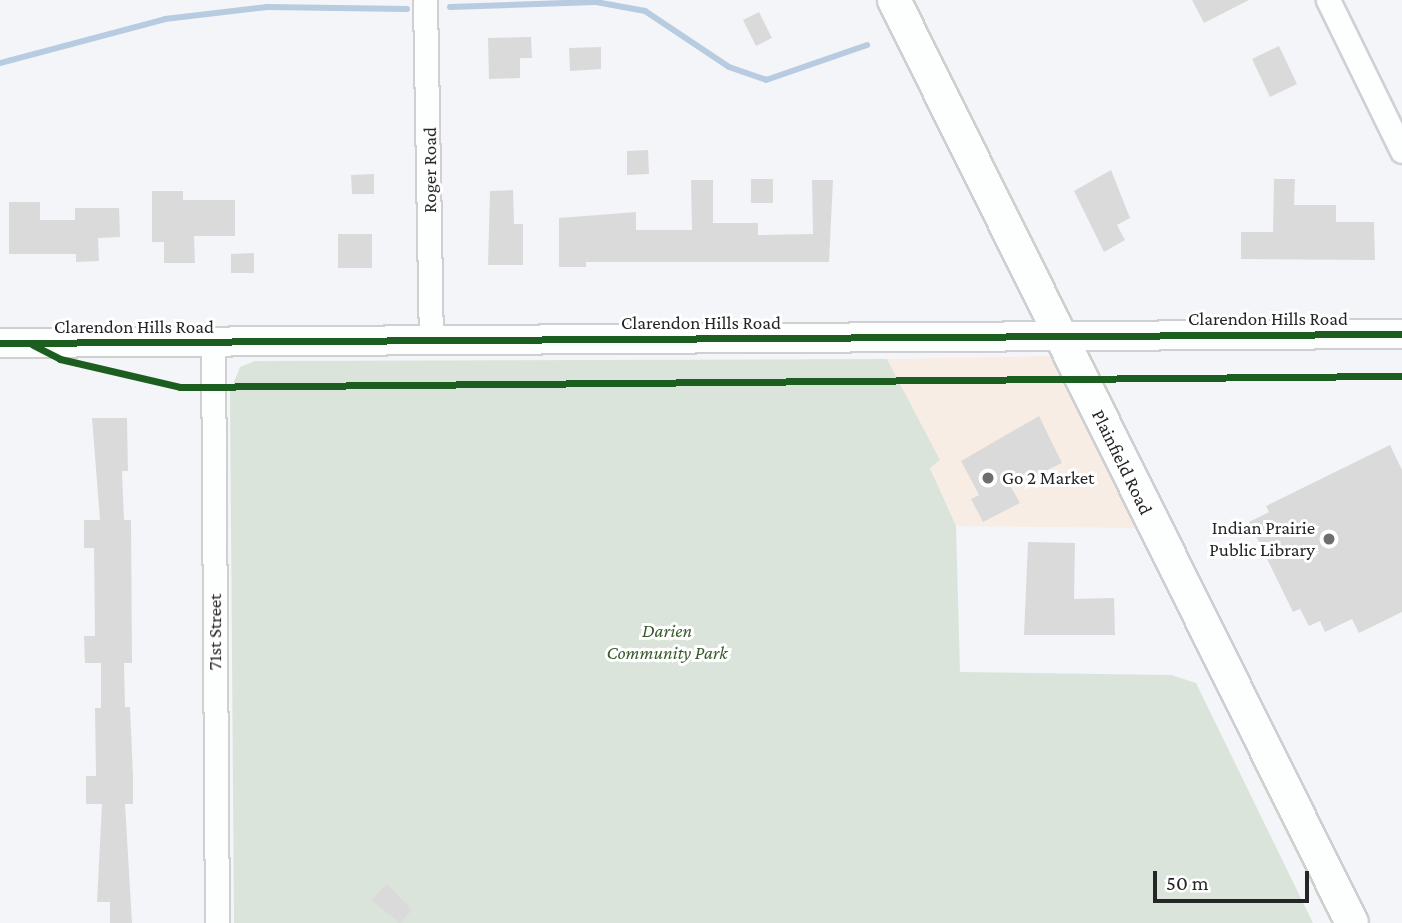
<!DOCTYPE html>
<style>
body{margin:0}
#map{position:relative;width:1402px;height:923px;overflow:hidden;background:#f4f5f8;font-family:"Crimson Pro",serif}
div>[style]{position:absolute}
.commercial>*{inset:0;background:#f7ede5}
.green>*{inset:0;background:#dbe4da}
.stream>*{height:6px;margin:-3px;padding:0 3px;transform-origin:3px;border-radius:3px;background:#b7cce0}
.building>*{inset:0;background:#dbdadb}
.roads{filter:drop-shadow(2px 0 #d0d0d3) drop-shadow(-2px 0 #d0d0d3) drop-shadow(0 2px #d0d0d3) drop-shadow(0 -2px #d0d0d3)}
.minor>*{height:23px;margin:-11.5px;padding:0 11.5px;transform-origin:11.5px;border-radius:11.5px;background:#fdfefe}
.tertiary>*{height:28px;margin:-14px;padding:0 14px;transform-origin:14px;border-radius:14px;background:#fdfefe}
.secondary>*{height:32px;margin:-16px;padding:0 16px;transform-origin:16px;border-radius:16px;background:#fdfefe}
.cycleway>*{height:7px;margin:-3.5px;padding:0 3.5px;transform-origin:3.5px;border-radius:3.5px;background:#1b5e20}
.dots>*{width:19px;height:19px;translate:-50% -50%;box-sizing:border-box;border:4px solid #fff;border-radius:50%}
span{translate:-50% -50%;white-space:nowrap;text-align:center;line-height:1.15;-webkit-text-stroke:6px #fff;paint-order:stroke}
.street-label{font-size:19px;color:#242527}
.poi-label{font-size:19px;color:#242527}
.left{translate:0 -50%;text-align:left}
.right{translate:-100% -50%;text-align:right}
.park-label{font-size:19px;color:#39592b;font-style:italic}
.scale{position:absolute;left:1153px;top:871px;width:156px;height:32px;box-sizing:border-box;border:4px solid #242527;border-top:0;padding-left:9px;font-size:21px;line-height:24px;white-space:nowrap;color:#242527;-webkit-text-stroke:5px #fff;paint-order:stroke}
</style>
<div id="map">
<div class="commercial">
<div style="clip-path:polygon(1058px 356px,1146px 528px,956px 526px,930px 467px,940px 460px,887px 359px)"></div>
</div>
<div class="green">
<div style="clip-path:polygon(887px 359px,940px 460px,930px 468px,956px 526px,960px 672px,1171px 675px,1196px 683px,1313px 923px,234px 923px,230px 392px,240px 367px,255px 361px)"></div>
</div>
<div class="stream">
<div style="left:450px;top:7px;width:146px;rotate:-2deg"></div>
<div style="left:596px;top:2px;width:50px;rotate:10.4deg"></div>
<div style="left:645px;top:11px;width:101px;rotate:33.7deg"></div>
<div style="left:729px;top:67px;width:39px;rotate:19deg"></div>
<div style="left:766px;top:80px;width:107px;rotate:-19.1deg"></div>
<div style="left:0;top:63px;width:171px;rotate:-14.9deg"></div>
<div style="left:165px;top:19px;width:103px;rotate:-6.7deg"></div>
<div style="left:267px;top:7px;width:140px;rotate:0.8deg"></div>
</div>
<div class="building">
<div style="clip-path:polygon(1192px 0,1249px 0,1204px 23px)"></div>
<div style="clip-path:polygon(759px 12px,772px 38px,756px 46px,743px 20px)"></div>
<div style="clip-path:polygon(531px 37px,532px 58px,520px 58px,520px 78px,489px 79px,488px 38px)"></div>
<div style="clip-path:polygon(1279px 46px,1297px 84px,1270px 97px,1252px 59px)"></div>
<div style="clip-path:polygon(601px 47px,601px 69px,570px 71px,569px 48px)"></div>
<div style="clip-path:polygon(648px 150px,649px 174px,627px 175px,627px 151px)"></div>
<div style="clip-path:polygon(1111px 170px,1130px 218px,1117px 225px,1125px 240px,1104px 252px,1074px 191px)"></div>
<div style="clip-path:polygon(374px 174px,374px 194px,352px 194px,351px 175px)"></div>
<div style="clip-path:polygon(751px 179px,773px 179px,773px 203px,751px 203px)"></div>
<div style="clip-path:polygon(1274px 179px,1295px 179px,1294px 205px,1336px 205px,1336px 222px,1374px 222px,1375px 260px,1241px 259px,1241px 232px,1273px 232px)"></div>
<div style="clip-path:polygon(691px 180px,713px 180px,713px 223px,758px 223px,758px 235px,813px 234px,812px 180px,833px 180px,829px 262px,586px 262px,586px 267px,559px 267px,559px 218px,636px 212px,636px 230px,692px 230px)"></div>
<div style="clip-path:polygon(513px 190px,514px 224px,523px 224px,523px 265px,488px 265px,490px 191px)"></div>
<div style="clip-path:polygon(152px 191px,183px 191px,183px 200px,235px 200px,235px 236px,194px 236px,195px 263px,164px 263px,164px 242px,152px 242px)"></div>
<div style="clip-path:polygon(9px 202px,40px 202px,40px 220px,75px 220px,75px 208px,119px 208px,120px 237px,98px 238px,99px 261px,76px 262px,76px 254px,9px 254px)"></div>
<div style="clip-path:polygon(338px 234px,372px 234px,372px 268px,338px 268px)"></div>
<div style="clip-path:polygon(254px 253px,254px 273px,231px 273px,231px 254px)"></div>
<div style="clip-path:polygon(1039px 416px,1062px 463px,1011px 487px,1020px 503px,983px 522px,971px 499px,979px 495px,961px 461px)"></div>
<div style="clip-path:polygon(92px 418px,127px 418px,128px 471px,122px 471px,124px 520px,131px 520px,132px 663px,124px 663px,125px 707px,130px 707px,133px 776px,133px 804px,125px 804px,132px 923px,110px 923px,110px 902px,97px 902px,102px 804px,86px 804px,86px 776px,96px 776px,95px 708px,101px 708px,101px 663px,85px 663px,84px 636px,95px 636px,94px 548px,84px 548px,84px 520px,100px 520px)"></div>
<div style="clip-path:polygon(1390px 445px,1402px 470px,1402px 612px,1359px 633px,1352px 619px,1325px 632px,1320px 621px,1309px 626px,1300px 609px,1293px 612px,1249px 522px,1269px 512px,1266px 506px)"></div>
<div style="clip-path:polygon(1028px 542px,1075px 543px,1074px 599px,1114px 598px,1115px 635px,1024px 635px)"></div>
<div style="clip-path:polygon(387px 884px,412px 910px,400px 923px,371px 900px)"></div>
</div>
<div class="roads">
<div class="minor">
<div style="left:425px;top:0;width:341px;rotate:89deg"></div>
<div style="left:1328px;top:0;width:168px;rotate:63.9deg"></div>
<div style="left:213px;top:342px;width:581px;rotate:89.61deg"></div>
</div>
<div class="tertiary">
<div style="left:0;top:343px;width:1402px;rotate:-0.37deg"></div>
</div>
<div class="secondary">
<div style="left:894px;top:0;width:1030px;rotate:63.61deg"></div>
</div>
</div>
<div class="cycleway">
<div style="left:0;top:343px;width:1402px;rotate:-0.37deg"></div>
<div style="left:33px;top:345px;width:30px;rotate:27deg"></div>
<div style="left:60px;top:359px;width:123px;rotate:13.1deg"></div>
<div style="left:180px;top:387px;width:1222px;rotate:-0.52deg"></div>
</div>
<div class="dots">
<div style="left:988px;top:478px;background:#6d6e70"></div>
<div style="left:1329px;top:539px;background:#6d6e70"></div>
</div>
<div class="street-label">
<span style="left:430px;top:170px;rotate:-90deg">Roger Road</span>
<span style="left:1268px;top:319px">Clarendon Hills Road</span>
<span style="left:701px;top:323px">Clarendon Hills Road</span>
<span style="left:134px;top:327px">Clarendon Hills Road</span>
<span style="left:1122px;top:462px;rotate:64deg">Plainfield Road</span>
<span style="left:215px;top:632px;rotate:-90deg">71st Street</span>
</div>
<div class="poi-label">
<span class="left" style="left:1002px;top:478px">Go 2 Market</span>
<span class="right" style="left:1315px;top:539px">Indian Prairie<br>Public Library</span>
</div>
<div class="park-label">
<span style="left:667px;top:642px">Darien<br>Community Park</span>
</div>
<div class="scale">50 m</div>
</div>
